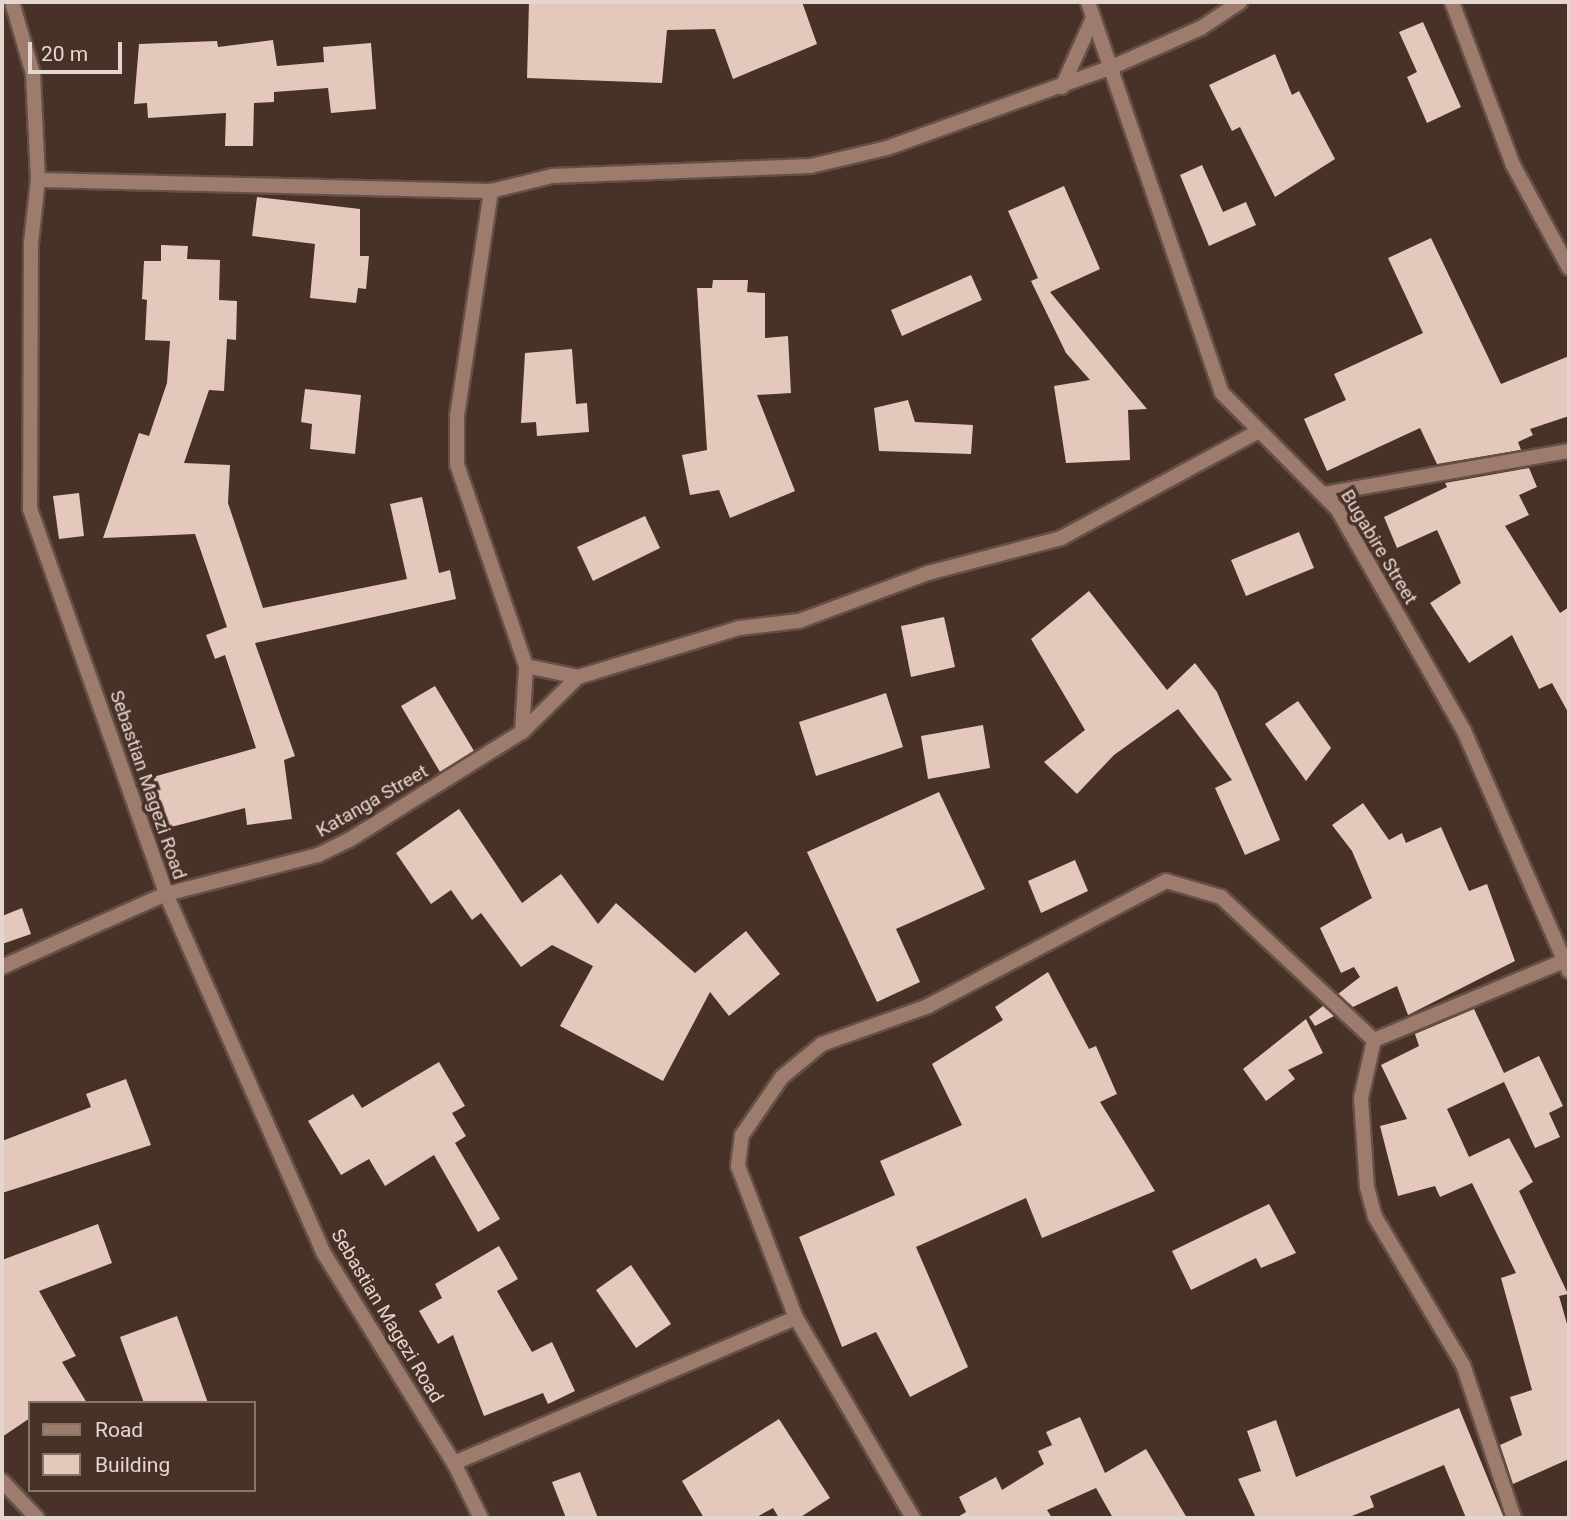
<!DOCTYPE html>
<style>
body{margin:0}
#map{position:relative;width:1571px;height:1520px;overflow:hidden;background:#483228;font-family:Roboto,sans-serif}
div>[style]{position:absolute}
.building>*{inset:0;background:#e4c8bc}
.roads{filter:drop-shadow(2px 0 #645046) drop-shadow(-2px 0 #645046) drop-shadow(0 2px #645046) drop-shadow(0 -2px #645046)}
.minor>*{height:14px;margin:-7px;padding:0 7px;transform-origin:7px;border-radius:7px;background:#9d7b6d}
span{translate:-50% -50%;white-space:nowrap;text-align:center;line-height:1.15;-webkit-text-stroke:7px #483228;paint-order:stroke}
.street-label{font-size:19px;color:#e4d6cf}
.frame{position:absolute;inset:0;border:4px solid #e4d6cf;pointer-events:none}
.legend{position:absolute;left:28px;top:1401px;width:228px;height:91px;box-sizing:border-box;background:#483228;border:2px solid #86746b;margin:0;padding:9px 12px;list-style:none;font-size:21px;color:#e4d6cf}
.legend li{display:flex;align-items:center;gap:14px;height:35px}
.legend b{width:35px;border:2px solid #86746b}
.scale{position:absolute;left:28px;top:42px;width:94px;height:32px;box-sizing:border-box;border:4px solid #e4d6cf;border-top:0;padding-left:9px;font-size:21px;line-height:24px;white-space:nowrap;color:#e4d6cf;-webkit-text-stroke:5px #483228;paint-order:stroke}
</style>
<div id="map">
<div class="building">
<div style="clip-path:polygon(529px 2px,802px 2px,817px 44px,733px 79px,715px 29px,667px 30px,662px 83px,527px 78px)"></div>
<div style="clip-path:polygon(1423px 22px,1461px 107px,1427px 123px,1407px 77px,1417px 72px,1399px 32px)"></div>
<div style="clip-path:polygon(273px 40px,277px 66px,324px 62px,323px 47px,371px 43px,376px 109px,331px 113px,328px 88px,274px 92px,274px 102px,254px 103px,253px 146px,225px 146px,226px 113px,148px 118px,147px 103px,134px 104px,139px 44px,217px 41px,218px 47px)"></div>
<div style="clip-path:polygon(1275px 54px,1292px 95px,1299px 91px,1335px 159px,1275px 197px,1240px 127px,1232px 131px,1209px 85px)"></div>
<div style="clip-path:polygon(1202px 165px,1223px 212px,1246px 202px,1256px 225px,1209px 246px,1180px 175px)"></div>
<div style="clip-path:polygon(1064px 186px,1100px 269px,1050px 292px,1147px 409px,1128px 410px,1130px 460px,1066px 463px,1054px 386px,1090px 380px,1066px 353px,1031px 281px,1038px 278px,1008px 211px)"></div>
<div style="clip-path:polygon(257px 197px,360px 209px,360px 256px,369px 256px,366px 289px,358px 288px,356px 303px,310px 298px,315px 244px,252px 236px)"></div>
<div style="clip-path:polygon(1431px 238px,1501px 384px,1569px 356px,1569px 416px,1530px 429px,1533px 435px,1518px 442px,1521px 450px,1437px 464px,1420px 428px,1327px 471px,1304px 419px,1346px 400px,1334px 374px,1423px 333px,1388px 258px)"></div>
<div style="clip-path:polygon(161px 245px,188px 246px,187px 259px,220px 260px,219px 300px,237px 301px,236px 340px,227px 339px,224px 391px,209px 390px,184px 463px,230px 465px,228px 503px,263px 608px,407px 579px,390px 504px,422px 497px,439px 573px,450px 570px,456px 599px,255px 643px,295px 756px,284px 760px,292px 819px,247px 825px,245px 808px,167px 828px,153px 777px,256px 748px,225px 655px,215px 659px,206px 635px,227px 627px,195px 534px,103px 538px,139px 433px,149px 436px,167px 383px,170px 341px,145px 340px,147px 300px,142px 299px,144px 261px,161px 261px)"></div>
<div style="clip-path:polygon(971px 275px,982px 300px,902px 336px,891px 310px)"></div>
<div style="clip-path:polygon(713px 280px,748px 280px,747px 292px,765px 293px,765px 338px,788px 336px,791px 393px,757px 395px,795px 491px,730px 518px,719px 490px,690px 495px,682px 455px,707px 450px,697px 288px,712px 288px)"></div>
<div style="clip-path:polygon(572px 349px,576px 404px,587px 403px,589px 432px,537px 436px,536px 422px,521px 423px,525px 353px)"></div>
<div style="clip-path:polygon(305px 389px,361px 395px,355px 454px,310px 449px,312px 424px,301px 422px)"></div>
<div style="clip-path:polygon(908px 400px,915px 422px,973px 425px,971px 454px,879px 451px,874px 408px)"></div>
<div style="clip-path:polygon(1529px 468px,1537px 487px,1519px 495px,1529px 515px,1505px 526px,1560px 613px,1569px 607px,1569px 714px,1552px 683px,1539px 689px,1512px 635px,1469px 663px,1430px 603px,1461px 583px,1437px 530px,1397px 548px,1384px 517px,1447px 487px,1445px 483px)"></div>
<div style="clip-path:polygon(79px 493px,84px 536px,59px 539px,53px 496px)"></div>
<div style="clip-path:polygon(645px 516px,660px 548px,593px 581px,577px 547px)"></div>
<div style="clip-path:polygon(1299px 532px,1314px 568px,1246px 596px,1231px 560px)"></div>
<div style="clip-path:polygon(1089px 591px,1167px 690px,1195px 663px,1217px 692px,1280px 840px,1245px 855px,1215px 788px,1232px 780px,1178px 709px,1114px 755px,1077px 794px,1044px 762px,1085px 730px,1031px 639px)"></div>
<div style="clip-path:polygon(944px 617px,955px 667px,911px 677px,901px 626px)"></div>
<div style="clip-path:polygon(435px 686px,474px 751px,440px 772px,401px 706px)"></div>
<div style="clip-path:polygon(886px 693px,903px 747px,816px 776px,799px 722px)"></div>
<div style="clip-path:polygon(1298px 701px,1331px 748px,1306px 781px,1265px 724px)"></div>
<div style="clip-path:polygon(983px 725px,990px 768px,928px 779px,921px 736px)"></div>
<div style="clip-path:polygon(939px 792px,985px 889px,896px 929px,920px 982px,877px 1002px,807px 852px)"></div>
<div style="clip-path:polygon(1363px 803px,1389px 840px,1402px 833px,1406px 843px,1441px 827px,1469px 891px,1487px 884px,1515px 961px,1408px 1015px,1397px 986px,1353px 1007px,1338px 994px,1360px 977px,1354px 967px,1341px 973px,1320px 928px,1372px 898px,1352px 851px,1332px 825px)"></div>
<div style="clip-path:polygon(459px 809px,522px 903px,561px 874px,598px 924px,616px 903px,695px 973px,746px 931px,780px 974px,729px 1016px,710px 992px,663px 1081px,560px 1026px,593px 966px,552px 945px,521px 967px,481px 913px,472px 920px,451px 890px,431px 904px,396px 853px)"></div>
<div style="clip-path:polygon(1075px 860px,1088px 891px,1041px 913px,1028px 881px)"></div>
<div style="clip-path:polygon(22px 908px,31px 934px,2px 944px,2px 916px)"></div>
<div style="clip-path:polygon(1048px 972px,1089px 1049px,1096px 1046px,1117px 1094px,1100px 1102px,1155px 1191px,1042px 1238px,1026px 1198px,916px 1247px,968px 1367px,910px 1397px,876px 1332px,842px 1347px,799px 1237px,895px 1195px,880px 1161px,962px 1125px,932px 1064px,1003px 1020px,995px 1007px)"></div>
<div style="clip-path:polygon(1323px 1006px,1334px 1016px,1315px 1026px,1309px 1017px)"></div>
<div style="clip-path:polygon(1474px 1009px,1504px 1073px,1539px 1056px,1563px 1106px,1549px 1113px,1560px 1137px,1535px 1148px,1504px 1082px,1447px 1109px,1469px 1157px,1509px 1138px,1533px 1182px,1519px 1191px,1568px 1294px,1559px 1296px,1569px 1331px,1569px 1459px,1513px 1484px,1500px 1445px,1522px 1435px,1510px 1397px,1532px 1390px,1501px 1278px,1516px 1273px,1472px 1183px,1440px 1197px,1435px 1186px,1398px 1196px,1380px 1126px,1407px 1119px,1381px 1065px,1419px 1046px,1415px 1034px)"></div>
<div style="clip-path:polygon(1306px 1019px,1323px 1053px,1288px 1070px,1295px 1079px,1266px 1101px,1243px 1069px)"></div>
<div style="clip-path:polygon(439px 1062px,465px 1106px,452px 1113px,466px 1136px,455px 1143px,500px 1219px,478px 1232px,434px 1155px,385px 1186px,369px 1159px,341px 1175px,308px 1121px,353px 1094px,362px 1108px)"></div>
<div style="clip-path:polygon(126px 1079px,151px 1145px,2px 1193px,2px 1141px,91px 1107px,86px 1094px)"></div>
<div style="clip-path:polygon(1269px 1204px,1296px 1253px,1261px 1268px,1256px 1258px,1191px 1290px,1172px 1251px)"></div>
<div style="clip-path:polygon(98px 1224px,112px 1263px,39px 1291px,76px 1356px,62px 1362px,87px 1403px,30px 1403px,30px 1418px,2px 1437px,2px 1260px)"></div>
<div style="clip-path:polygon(499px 1246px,518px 1279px,497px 1291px,532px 1352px,552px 1342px,575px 1391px,548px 1404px,543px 1393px,484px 1416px,453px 1335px,438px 1344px,419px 1311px,442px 1298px,435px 1284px)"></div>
<div style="clip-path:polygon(631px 1265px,671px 1324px,636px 1348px,596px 1290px)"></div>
<div style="clip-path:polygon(177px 1316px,208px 1403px,144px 1403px,120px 1337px)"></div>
<div style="clip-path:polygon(1459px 1408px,1504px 1518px,1466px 1518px,1444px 1465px,1370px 1496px,1374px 1507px,1347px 1518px,1256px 1518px,1238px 1479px,1261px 1471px,1247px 1431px,1276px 1420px,1296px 1477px)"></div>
<div style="clip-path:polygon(1080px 1417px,1105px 1473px,1146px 1449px,1187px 1518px,1113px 1518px,1096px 1488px,1047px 1510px,1052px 1518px,956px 1518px,966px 1512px,959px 1497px,996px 1477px,1002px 1490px,1044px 1464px,1038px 1451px,1052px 1445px,1046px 1432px)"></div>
<div style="clip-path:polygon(779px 1419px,830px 1498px,799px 1518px,779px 1518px,773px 1508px,755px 1518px,704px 1518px,682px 1481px)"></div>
<div style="clip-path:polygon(580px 1472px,598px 1518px,566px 1518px,552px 1482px)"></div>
</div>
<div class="roads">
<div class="minor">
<div style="left:12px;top:2px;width:75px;rotate:73.7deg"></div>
<div style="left:33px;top:74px;width:106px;rotate:87.3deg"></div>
<div style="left:38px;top:180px;width:63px;rotate:96.3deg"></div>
<div style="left:31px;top:243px;width:266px;rotate:90.2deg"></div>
<div style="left:30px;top:509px;width:408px;rotate:70.5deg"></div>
<div style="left:166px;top:894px;width:391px;rotate:66.3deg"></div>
<div style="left:323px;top:1252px;width:248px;rotate:58.2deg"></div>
<div style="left:454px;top:1463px;width:61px;rotate:63.9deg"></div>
<div style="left:1088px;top:2px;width:413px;rotate:71.1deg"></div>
<div style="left:1222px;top:393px;width:165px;rotate:45.2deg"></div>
<div style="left:1338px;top:510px;width:254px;rotate:60.3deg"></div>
<div style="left:1464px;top:731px;width:262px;rotate:66.4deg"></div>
<div style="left:1452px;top:2px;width:174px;rotate:69.5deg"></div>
<div style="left:1513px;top:165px;width:117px;rotate:61.5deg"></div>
<div style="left:1062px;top:87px;width:76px;rotate:-65.8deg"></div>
<div style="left:38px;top:180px;width:453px;rotate:1.4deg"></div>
<div style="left:1324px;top:494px;width:249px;rotate:-10deg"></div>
<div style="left:526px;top:666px;width:53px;rotate:11.9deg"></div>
<div style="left:522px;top:732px;width:66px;rotate:-86.5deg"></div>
<div style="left:526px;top:666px;width:213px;rotate:-108.9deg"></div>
<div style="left:457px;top:464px;width:48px;rotate:-90deg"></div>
<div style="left:457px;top:416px;width:228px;rotate:-81.4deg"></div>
<div style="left:491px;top:191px;width:63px;rotate:-13.8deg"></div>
<div style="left:552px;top:176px;width:259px;rotate:-2.2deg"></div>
<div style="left:811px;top:166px;width:78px;rotate:-13.3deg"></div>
<div style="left:887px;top:148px;width:239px;rotate:-19.8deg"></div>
<div style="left:1112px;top:67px;width:97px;rotate:-23.7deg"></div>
<div style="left:1201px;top:28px;width:47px;rotate:-33.7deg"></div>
<div style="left:2px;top:967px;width:180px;rotate:-24deg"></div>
<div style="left:166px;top:894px;width:157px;rotate:-14.4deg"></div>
<div style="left:318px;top:855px;width:34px;rotate:-26deg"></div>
<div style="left:349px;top:840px;width:204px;rotate:-32deg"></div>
<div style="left:522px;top:732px;width:78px;rotate:-44.5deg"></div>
<div style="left:578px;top:677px;width:168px;rotate:-16.9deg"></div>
<div style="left:739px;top:628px;width:60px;rotate:-6.7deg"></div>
<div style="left:799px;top:621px;width:138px;rotate:-20.4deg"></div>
<div style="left:928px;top:573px;width:138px;rotate:-14.7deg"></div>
<div style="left:1061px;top:538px;width:221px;rotate:-28.4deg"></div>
<div style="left:454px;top:1463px;width:371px;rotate:-23deg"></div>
<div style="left:2px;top:1481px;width:51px;rotate:46.6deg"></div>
<div style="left:913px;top:1518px;width:232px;rotate:-120.3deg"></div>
<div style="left:796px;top:1318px;width:163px;rotate:-110.9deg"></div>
<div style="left:738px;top:1166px;width:31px;rotate:-83deg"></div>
<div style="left:742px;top:1135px;width:70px;rotate:-55.4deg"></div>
<div style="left:782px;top:1077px;width:52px;rotate:-39.5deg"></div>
<div style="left:822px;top:1044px;width:113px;rotate:-19.7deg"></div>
<div style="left:928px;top:1006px;width:269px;rotate:-27.7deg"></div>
<div style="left:1166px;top:881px;width:57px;rotate:16.2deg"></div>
<div style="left:1221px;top:897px;width:209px;rotate:43.1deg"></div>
<div style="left:1514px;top:1518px;width:161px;rotate:-108.4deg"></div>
<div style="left:1463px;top:1365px;width:172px;rotate:-120.7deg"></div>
<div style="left:1375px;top:1217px;width:30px;rotate:-105deg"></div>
<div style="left:1367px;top:1188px;width:90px;rotate:-93.8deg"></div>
<div style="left:1361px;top:1098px;width:59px;rotate:-77.4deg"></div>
<div style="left:1374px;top:1040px;width:211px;rotate:-22.6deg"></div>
</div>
</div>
<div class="street-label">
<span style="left:1379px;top:547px;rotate:59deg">Bugabire Street</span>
<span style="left:148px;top:785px;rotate:71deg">Sebastian Magezi Road</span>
<span style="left:372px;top:801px;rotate:-30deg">Katanga Street</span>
<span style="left:387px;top:1316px;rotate:59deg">Sebastian Magezi Road</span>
</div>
<div class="frame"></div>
<ul class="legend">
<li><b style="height:9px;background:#9d7b6d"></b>Road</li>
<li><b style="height:19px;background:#e4c8bc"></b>Building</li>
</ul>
<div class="scale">20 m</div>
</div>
